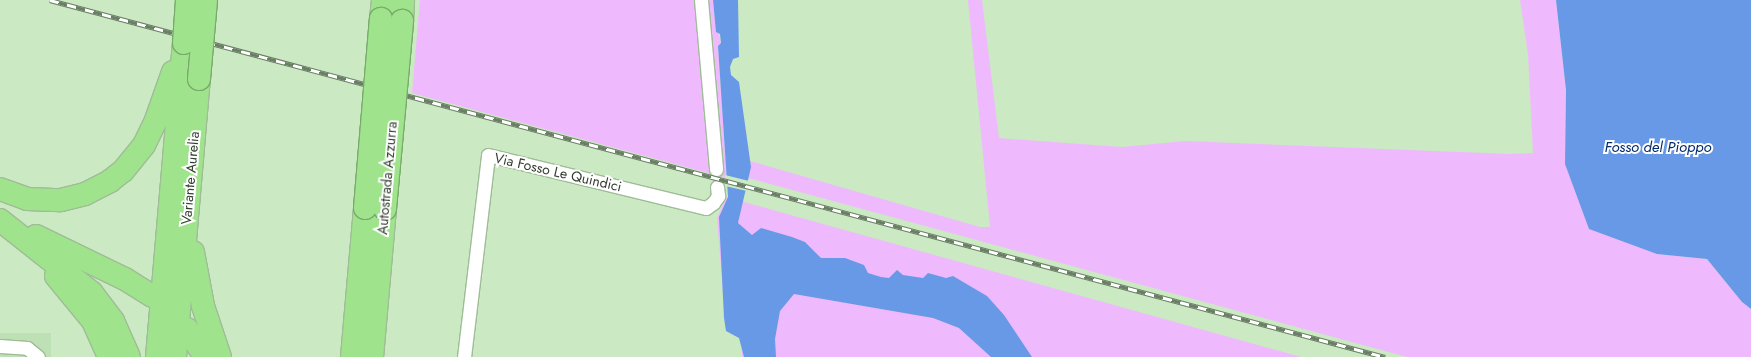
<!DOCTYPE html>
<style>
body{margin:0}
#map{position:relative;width:1751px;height:357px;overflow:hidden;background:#cbe9c3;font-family:Jost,sans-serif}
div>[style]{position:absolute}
.built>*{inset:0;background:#bde0b4}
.green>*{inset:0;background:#efbafd}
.water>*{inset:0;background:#6899e7}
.pier>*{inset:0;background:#cbe9c3}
.roads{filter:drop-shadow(1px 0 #9fbc97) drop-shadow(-1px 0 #9fbc97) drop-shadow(0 1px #9fbc97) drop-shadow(0 -1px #9fbc97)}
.street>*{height:13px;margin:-6.5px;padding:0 6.5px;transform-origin:6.5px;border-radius:6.5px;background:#fff}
.highway>*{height:22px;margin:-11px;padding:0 11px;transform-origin:11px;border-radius:11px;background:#9fe48c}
.rail>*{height:4.5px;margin-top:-2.25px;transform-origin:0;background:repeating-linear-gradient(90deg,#fff 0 9px,#6a7d65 0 18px);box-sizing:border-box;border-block:1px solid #6a7d65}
.bridges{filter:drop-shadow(1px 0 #78aa6b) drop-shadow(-1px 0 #78aa6b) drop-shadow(0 1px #78aa6b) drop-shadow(0 -1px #78aa6b)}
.highway-bridge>*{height:22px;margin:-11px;padding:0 11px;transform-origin:11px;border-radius:11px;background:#9fe48c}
span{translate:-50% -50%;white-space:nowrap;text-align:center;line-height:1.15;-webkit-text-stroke:4px #fff;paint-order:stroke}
.street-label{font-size:14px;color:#313d2e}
.water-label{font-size:15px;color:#002b6e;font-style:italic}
</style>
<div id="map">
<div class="built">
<div style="clip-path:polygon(0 333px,51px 333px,51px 357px,0 357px)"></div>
</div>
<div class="green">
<div style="clip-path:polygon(420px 0,713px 0,715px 19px,721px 43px,718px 46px,727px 178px,412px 93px)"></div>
<div style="clip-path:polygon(968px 0,982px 0,999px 138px,1122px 147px,1185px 141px,1511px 154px,1533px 153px,1528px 54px,1520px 0,1556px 0,1566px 90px,1565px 164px,1659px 254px,1707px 259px,1742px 302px,1751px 309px,1751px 357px,1407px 357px,748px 178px,750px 161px,980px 227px,990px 227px)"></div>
<div style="clip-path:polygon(726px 197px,1301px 357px,742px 357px,741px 338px,726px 330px,717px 218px)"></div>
</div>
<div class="water">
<div style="clip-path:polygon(713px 0,738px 0,739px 57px,733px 59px,730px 67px,731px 75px,739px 82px,751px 167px,738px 223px,752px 235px,761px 228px,792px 237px,805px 242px,821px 258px,845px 258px,864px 265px,868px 273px,881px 277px,889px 278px,897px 270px,903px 275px,923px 278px,928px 273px,946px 278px,953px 276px,987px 296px,1004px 315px,1032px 357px,991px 357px,959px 328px,933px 318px,794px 294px,780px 311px,775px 339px,776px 357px,744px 357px,739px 338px,726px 331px,724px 318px,719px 217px,728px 197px,718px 46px,721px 43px,720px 34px,716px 32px)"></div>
<div style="clip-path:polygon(1556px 0,1751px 0,1751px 309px,1742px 302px,1707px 259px,1657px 254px,1589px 229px,1565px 164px,1566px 90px)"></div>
</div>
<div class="pier">
<div style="clip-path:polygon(725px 175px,749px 181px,747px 191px,725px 186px)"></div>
</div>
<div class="roads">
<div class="street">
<div style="left:701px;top:0;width:170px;rotate:84.9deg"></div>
<div style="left:0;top:346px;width:27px;rotate:4deg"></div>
<div style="left:27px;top:348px;width:14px;rotate:39deg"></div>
<div style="left:464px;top:357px;width:203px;rotate:-83.2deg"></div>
<div style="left:488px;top:155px;width:224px;rotate:13.7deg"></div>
<div style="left:706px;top:208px;width:9px;rotate:-36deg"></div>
<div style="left:713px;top:203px;width:9px;rotate:-54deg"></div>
<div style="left:718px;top:196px;width:9px;rotate:-96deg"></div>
</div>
<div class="highway">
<div style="left:381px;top:19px;width:19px;rotate:-84deg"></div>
<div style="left:402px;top:21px;width:21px;rotate:-87deg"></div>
<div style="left:0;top:189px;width:29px;rotate:20deg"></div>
<div style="left:27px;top:199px;width:34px;rotate:2deg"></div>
<div style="left:61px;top:200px;width:25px;rotate:-14deg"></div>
<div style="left:85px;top:194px;width:28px;rotate:-27deg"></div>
<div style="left:110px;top:181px;width:16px;rotate:-38deg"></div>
<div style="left:123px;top:171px;width:33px;rotate:-51deg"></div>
<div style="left:144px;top:145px;width:28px;rotate:-64deg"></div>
<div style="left:156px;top:120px;width:51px;rotate:-70.5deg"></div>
<div style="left:0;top:220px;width:117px;rotate:38.4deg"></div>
<div style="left:92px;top:293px;width:35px;rotate:53deg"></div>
<div style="left:113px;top:321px;width:39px;rotate:66deg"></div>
<div style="left:36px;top:236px;width:99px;rotate:25.8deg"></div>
<div style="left:125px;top:279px;width:32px;rotate:32deg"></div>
<div style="left:193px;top:252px;width:55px;rotate:79.5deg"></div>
<div style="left:203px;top:306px;width:54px;rotate:71.6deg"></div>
<div style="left:56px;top:276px;width:58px;rotate:50.6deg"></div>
<div style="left:93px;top:321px;width:39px;rotate:66deg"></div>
<div style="left:187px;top:329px;width:33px;rotate:57deg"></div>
<div style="left:157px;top:357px;width:315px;rotate:-85.1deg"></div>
<div style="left:175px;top:357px;width:279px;rotate:-85.1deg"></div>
<div style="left:352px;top:357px;width:150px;rotate:-85deg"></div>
<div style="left:372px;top:357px;width:149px;rotate:-85deg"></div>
</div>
</div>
<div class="rail">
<div style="left:50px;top:0;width:1382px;rotate:14.97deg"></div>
</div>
<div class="bridges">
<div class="highway-bridge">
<div style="left:184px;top:43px;width:43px;rotate:-86deg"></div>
<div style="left:199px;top:79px;width:78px;rotate:-84.9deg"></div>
<div style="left:365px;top:208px;width:190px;rotate:-85.2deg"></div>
<div style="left:385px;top:209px;width:189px;rotate:-84.8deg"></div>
</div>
</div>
<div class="street-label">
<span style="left:558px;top:172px;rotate:13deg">Via Fosso Le Quindici</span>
<span style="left:190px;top:178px;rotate:-85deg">Variante Aurelia</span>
<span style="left:387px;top:178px;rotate:-85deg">Autostrada Azzurra</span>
</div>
<div class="water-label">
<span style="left:1658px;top:148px">Fosso del Pioppo</span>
</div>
</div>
